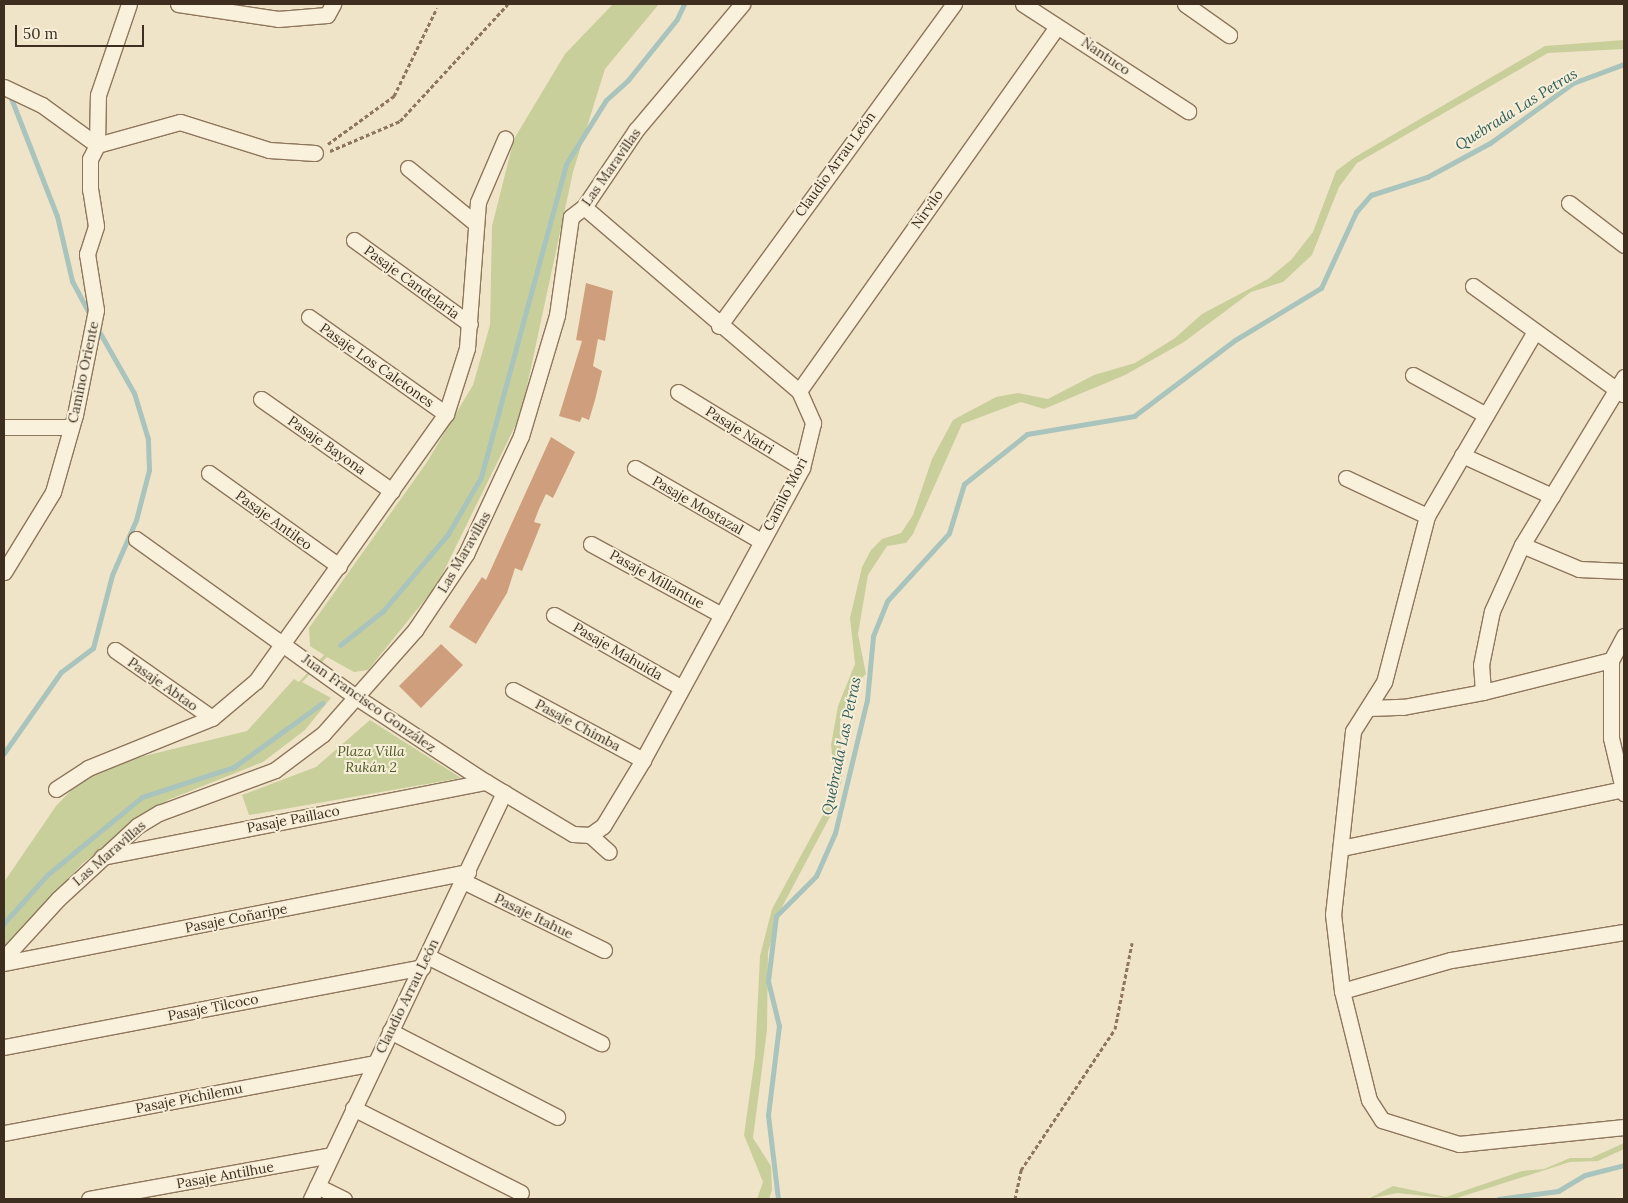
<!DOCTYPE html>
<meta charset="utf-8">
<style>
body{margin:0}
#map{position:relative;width:1628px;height:1203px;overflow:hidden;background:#f0e4c8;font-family:Lora,serif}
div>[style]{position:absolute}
.green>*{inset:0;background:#c9cf9b}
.stream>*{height:5px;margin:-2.5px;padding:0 2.5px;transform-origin:2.5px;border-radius:2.5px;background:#a9c4bc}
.building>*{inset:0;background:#cf9f7d}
.path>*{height:3px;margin-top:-1.5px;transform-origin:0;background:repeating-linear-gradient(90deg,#8d765c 0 4px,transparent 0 6.5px)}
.roads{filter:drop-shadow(1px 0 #8d765c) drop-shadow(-1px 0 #8d765c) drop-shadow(0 1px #8d765c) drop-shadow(0 -1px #8d765c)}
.minor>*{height:15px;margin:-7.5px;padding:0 7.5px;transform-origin:7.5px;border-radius:7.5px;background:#faf1dc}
span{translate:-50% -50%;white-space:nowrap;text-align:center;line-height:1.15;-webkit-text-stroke:4px #f7eed8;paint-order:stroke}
.street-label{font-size:14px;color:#3d2e20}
.park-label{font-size:14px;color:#4d5a26;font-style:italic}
.water-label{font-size:15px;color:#2f5d5a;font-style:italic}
.frame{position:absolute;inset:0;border:5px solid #3d2e20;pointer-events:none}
.scale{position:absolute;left:15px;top:25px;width:129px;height:22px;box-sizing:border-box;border:2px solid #3d2e20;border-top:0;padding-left:6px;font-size:15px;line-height:18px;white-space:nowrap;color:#3d2e20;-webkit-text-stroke:4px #f7eed8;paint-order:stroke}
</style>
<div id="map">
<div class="green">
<div style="clip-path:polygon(613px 4px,659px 4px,605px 69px,573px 172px,521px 414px,437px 585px,368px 670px,354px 672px,327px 657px,302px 682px,331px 698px,305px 730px,263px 762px,168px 800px,83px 863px,4px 948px,4px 882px,56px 806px,83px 778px,140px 757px,247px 731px,294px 679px,299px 682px,324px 655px,310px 646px,309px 628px,427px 462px,473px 385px,490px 325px,492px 226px,514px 139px,565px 54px)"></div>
<div style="clip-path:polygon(1624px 40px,1624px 49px,1548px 53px,1357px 163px,1339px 187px,1312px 255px,1283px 282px,1251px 292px,1184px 342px,1125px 375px,1044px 409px,1021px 402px,962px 424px,913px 534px,906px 543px,887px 546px,868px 575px,858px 634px,866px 674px,854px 685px,840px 722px,842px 780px,833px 811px,781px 909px,768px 952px,767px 1030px,753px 1138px,771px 1166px,772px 1190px,769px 1199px,757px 1199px,763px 1182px,744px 1135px,755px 1057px,760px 956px,772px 909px,824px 813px,835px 781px,831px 745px,838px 706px,855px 664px,850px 618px,862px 567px,871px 550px,882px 539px,901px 533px,913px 515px,932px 459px,953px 420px,996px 397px,1018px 393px,1048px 399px,1094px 375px,1135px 363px,1175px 338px,1202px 314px,1268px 279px,1291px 260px,1313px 232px,1336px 171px,1355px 157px,1545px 46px)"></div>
<div style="clip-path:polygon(370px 720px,461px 778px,249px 815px,242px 795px,316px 767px)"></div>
<div style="clip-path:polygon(1624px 1143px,1624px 1149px,1598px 1161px,1570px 1162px,1454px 1199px,1397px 1193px,1368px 1199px,1393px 1186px,1446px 1197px,1522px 1171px,1544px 1169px,1570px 1158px,1591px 1158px)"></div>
</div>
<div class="stream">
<div style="left:9px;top:93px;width:132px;rotate:68.7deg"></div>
<div style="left:57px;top:216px;width:67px;rotate:77deg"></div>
<div style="left:72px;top:281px;width:40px;rotate:62deg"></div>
<div style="left:340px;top:645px;width:55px;rotate:-38.3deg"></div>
<div style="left:383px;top:611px;width:101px;rotate:-49.8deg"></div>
<div style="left:448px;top:534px;width:66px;rotate:-59.9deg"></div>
<div style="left:481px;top:477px;width:324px;rotate:-74.8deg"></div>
<div style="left:566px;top:164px;width:75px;rotate:-58deg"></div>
<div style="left:606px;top:100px;width:30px;rotate:-42deg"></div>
<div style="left:628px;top:80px;width:78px;rotate:-51.2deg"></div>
<div style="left:677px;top:19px;width:17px;rotate:-65deg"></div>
<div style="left:4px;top:753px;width:99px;rotate:-54.9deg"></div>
<div style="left:61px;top:672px;width:40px;rotate:-37deg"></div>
<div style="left:93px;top:648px;width:75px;rotate:-75.4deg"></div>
<div style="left:112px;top:575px;width:60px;rotate:-66.4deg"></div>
<div style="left:136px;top:520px;width:52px;rotate:-75.4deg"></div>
<div style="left:149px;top:470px;width:31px;rotate:-92deg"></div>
<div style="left:148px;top:439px;width:48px;rotate:-106.9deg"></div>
<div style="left:134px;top:393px;width:75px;rotate:-119.6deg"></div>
<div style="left:4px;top:923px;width:64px;rotate:-48.1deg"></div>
<div style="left:47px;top:875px;width:123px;rotate:-39.4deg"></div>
<div style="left:142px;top:797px;width:97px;rotate:-18.1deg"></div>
<div style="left:234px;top:767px;width:109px;rotate:-36deg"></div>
<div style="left:778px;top:1199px;width:85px;rotate:-96.8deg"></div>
<div style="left:768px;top:1115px;width:90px;rotate:-83deg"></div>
<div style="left:779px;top:1026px;width:46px;rotate:-103.7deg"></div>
<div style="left:768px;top:981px;width:65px;rotate:-83deg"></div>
<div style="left:776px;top:916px;width:57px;rotate:-45deg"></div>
<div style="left:816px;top:876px;width:47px;rotate:-66.2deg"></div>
<div style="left:835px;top:833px;width:137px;rotate:-76.5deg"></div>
<div style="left:867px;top:700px;width:64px;rotate:-84.6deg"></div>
<div style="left:873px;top:636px;width:38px;rotate:-68deg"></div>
<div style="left:887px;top:601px;width:92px;rotate:-47.6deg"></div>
<div style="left:949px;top:533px;width:51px;rotate:-73deg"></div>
<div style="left:964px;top:484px;width:80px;rotate:-38.4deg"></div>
<div style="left:1027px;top:434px;width:109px;rotate:-9.5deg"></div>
<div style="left:1134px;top:416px;width:126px;rotate:-37deg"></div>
<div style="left:1235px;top:340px;width:100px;rotate:-31.2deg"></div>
<div style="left:1321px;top:288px;width:84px;rotate:-65.3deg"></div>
<div style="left:1356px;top:212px;width:23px;rotate:-49deg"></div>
<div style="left:1371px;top:195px;width:59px;rotate:-17.8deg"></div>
<div style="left:1427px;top:177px;width:72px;rotate:-28.4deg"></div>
<div style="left:1490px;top:143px;width:102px;rotate:-35.9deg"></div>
<div style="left:1573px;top:83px;width:54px;rotate:-20.4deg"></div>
<div style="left:1498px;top:1199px;width:61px;rotate:-7.6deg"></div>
<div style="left:1558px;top:1191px;width:31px;rotate:-31deg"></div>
<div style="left:1585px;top:1175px;width:40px;rotate:-14.4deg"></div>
</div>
<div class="building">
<div style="clip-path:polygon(586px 283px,613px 291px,605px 341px,598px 339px,593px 366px,602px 371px,595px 400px,589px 420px,582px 417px,580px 422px,559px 416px,582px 341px,576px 340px)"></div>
<div style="clip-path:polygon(551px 437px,575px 452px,553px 498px,546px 494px,539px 509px,534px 522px,541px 524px,522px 571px,515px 568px,507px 593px,476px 644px,449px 627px,482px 577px,486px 580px)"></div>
<div style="clip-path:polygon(441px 644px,463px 665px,421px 708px,399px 686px)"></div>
</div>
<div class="path">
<div style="left:328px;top:144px;width:82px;rotate:-36deg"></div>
<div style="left:394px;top:96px;width:98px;rotate:-64deg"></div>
<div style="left:330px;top:151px;width:76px;rotate:-23.2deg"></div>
<div style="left:400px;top:121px;width:159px;rotate:-47.3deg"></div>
<div style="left:1015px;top:1199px;width:30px;rotate:-78deg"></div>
<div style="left:1021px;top:1170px;width:169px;rotate:-56.3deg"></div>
<div style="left:1115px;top:1029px;width:88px;rotate:-78.8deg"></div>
</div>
<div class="roads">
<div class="minor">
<div style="left:178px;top:4px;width:101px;rotate:8.5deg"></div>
<div style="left:278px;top:19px;width:49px;rotate:-4.7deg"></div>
<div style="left:327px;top:15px;width:13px;rotate:-61deg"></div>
<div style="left:1023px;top:4px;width:197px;rotate:33deg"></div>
<div style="left:1185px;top:4px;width:54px;rotate:35.2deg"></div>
<div style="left:4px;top:87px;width:42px;rotate:25.3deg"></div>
<div style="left:42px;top:105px;width:68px;rotate:36deg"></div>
<div style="left:97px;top:145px;width:50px;rotate:-88.9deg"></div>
<div style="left:98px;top:95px;width:96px;rotate:-71.2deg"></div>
<div style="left:408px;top:168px;width:85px;rotate:39.3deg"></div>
<div style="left:1569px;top:203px;width:69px;rotate:37.4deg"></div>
<div style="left:584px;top:207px;width:283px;rotate:40.6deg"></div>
<div style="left:799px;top:391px;width:35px;rotate:66deg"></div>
<div style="left:813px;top:423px;width:46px;rotate:103.7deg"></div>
<div style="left:802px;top:468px;width:332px;rotate:118.6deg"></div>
<div style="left:643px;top:760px;width:77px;rotate:121.2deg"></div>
<div style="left:603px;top:826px;width:16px;rotate:145deg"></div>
<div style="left:354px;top:240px;width:143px;rotate:35.9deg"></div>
<div style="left:1473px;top:286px;width:185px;rotate:35.8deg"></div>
<div style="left:309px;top:317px;width:168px;rotate:35.3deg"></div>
<div style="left:719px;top:326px;width:399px;rotate:-53.9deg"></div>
<div style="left:1534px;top:333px;width:212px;rotate:120.3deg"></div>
<div style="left:1427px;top:516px;width:171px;rotate:104.5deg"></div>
<div style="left:1384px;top:682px;width:58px;rotate:122.3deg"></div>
<div style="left:1353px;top:731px;width:184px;rotate:96.2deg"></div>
<div style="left:1333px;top:914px;width:78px;rotate:83.3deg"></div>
<div style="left:1342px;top:991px;width:112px;rotate:76.1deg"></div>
<div style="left:1369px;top:1100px;width:24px;rotate:57deg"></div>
<div style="left:1382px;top:1120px;width:81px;rotate:17.3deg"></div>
<div style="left:1459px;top:1144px;width:166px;rotate:-5.9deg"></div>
<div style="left:1413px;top:375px;width:83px;rotate:28.7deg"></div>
<div style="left:799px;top:391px;width:445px;rotate:-54.7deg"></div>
<div style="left:678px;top:392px;width:145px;rotate:31.5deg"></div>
<div style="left:261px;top:399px;width:160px;rotate:35.1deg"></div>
<div style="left:4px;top:427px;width:67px"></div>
<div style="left:1462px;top:455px;width:99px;rotate:24.5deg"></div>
<div style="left:635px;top:468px;width:146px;rotate:30.1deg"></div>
<div style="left:209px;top:473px;width:160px;rotate:35.6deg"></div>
<div style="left:1346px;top:478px;width:89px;rotate:25.1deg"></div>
<div style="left:136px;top:539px;width:271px;rotate:35.7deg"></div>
<div style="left:356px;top:697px;width:155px;rotate:33.2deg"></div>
<div style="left:486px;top:782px;width:101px;rotate:30.9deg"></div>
<div style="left:573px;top:834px;width:17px;rotate:3deg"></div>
<div style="left:590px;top:835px;width:25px;rotate:42deg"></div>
<div style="left:591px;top:544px;width:149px;rotate:28.5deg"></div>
<div style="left:1522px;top:545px;width:62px;rotate:22.8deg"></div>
<div style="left:1579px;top:569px;width:45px;rotate:2.5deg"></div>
<div style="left:4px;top:572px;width:94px;rotate:-58.5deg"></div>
<div style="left:53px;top:492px;width:80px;rotate:-74.1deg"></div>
<div style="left:75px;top:415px;width:107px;rotate:-78.7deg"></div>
<div style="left:96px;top:310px;width:57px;rotate:-99.1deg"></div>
<div style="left:87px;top:254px;width:29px;rotate:-72deg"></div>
<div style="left:96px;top:226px;width:36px;rotate:-99deg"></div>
<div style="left:90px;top:190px;width:31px;rotate:-90deg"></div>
<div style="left:90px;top:159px;width:16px;rotate:-63deg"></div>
<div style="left:97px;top:145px;width:86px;rotate:-15.5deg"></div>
<div style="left:180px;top:122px;width:93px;rotate:17.5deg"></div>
<div style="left:269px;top:150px;width:46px;rotate:3.7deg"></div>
<div style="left:554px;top:615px;width:147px;rotate:29.7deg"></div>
<div style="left:1624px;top:636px;width:27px;rotate:118deg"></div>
<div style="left:1611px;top:660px;width:78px;rotate:90deg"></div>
<div style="left:1611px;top:738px;width:57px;rotate:76.7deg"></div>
<div style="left:115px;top:650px;width:118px;rotate:35deg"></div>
<div style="left:513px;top:690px;width:148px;rotate:28.3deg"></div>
<div style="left:1483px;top:692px;width:27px;rotate:-94deg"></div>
<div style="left:1481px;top:665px;width:55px;rotate:-78.5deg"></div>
<div style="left:1492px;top:611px;width:72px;rotate:-65.6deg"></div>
<div style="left:1522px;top:545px;width:197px;rotate:-58.7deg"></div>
<div style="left:1369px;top:708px;width:34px;rotate:-2deg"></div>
<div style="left:1403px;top:707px;width:81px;rotate:-10.6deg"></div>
<div style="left:1483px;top:692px;width:132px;rotate:-14deg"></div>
<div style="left:56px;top:789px;width:38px;rotate:-33deg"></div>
<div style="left:88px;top:768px;width:134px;rotate:-22deg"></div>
<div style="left:212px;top:718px;width:57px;rotate:-40.1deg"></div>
<div style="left:256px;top:681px;width:328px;rotate:-54.6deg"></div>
<div style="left:446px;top:414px;width:69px;rotate:-72.3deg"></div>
<div style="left:467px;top:348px;width:146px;rotate:-85.7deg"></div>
<div style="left:478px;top:202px;width:69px;rotate:-66.8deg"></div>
<div style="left:1341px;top:848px;width:289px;rotate:-11.8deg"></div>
<div style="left:102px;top:857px;width:391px;rotate:-11.1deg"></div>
<div style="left:463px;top:881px;width:157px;rotate:26.1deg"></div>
<div style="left:427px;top:956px;width:195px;rotate:26.6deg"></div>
<div style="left:4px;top:958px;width:80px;rotate:-47.5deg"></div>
<div style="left:58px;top:899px;width:108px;rotate:-42.7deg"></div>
<div style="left:137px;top:826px;width:26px;rotate:-31deg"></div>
<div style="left:159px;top:813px;width:124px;rotate:-20.3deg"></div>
<div style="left:275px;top:770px;width:60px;rotate:-36.9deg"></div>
<div style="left:323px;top:734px;width:139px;rotate:-48.5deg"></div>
<div style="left:415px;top:630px;width:92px;rotate:-56.1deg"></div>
<div style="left:466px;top:554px;width:130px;rotate:-65deg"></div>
<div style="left:521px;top:436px;width:126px;rotate:-73.4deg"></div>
<div style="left:557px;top:315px;width:99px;rotate:-81.9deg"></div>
<div style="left:571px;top:217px;width:16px;rotate:-38deg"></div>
<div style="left:584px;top:207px;width:93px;rotate:-56deg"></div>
<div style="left:636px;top:130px;width:165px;rotate:-49.9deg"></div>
<div style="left:4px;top:963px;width:473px;rotate:-11.1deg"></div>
<div style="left:1342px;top:991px;width:113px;rotate:-15.9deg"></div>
<div style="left:1451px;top:960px;width:175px;rotate:-9.2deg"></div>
<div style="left:390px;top:1031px;width:188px;rotate:27.2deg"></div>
<div style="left:4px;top:1047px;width:426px;rotate:-10.8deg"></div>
<div style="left:353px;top:1108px;width:188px;rotate:26.8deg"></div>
<div style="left:4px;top:1133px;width:377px;rotate:-10.7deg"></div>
<div style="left:317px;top:1186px;width:30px;rotate:26deg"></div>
<div style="left:89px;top:1199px;width:246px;rotate:-10.3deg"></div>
<div style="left:311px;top:1199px;width:450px;rotate:-64.6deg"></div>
</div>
</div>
<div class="street-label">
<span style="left:1106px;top:56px;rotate:34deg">Nantuco</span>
<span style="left:835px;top:164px;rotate:-54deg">Claudio Arrau León</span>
<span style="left:611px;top:167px;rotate:-55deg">Las Maravillas</span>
<span style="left:927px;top:209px;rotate:-55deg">Nirvilo</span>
<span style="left:412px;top:282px;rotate:36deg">Pasaje Candelaria</span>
<span style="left:377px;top:365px;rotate:35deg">Pasaje Los Caletones</span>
<span style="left:83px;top:372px;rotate:-78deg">Camino Oriente</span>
<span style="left:740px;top:430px;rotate:32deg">Pasaje Natri</span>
<span style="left:327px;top:445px;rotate:35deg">Pasaje Bayona</span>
<span style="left:785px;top:494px;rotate:-63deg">Camilo Mori</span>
<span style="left:698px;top:505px;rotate:30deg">Pasaje Mostazal</span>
<span style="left:274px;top:520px;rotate:36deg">Pasaje Antileo</span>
<span style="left:464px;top:552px;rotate:-60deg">Las Maravillas</span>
<span style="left:657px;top:579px;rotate:29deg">Pasaje Millantue</span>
<span style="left:618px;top:651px;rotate:30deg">Pasaje Mahuida</span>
<span style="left:163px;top:684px;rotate:35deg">Pasaje Abtao</span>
<span style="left:369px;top:703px;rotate:35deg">Juan Francisco González</span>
<span style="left:578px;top:725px;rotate:28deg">Pasaje Chimba</span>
<span style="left:293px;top:819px;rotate:-11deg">Pasaje Paillaco</span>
<span style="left:109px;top:853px;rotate:-41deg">Las Maravillas</span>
<span style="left:534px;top:916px;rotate:26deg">Pasaje Itahue</span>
<span style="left:236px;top:918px;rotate:-11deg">Pasaje Coñaripe</span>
<span style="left:407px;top:996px;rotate:-64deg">Claudio Arrau León</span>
<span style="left:213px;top:1007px;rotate:-11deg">Pasaje Tilcoco</span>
<span style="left:189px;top:1098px;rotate:-11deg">Pasaje Pichilemu</span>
<span style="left:225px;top:1175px;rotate:-10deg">Pasaje Antilhue</span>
</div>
<div class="park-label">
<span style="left:371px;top:759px">Plaza Villa<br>Rukán 2</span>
</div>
<div class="water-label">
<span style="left:1516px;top:109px;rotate:-32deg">Quebrada Las Petras</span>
<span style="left:841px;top:746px;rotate:-78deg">Quebrada Las Petras</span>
</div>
<div class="frame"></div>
<div class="scale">50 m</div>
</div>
